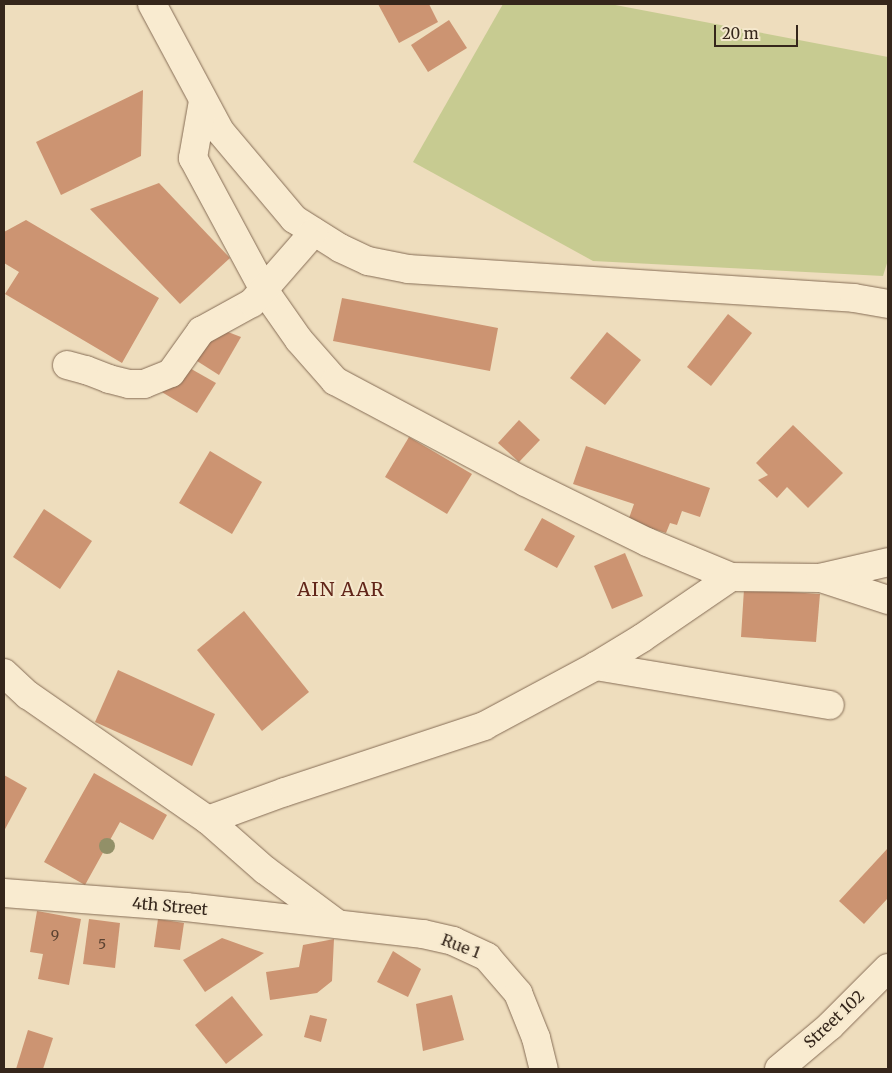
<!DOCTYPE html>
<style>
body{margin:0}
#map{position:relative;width:892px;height:1073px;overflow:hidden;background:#eeddbd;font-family:Merriweather,serif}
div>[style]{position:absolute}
.green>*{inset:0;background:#c7cb91}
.building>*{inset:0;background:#cc9472}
.roads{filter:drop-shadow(0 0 1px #866d56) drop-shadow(0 0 1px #866d56)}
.minor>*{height:28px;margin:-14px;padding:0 14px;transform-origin:14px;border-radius:14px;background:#f9ebd0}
.trees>*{width:16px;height:16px;margin:-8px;border-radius:50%;background:#929068}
span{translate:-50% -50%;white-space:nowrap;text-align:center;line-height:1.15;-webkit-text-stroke:4px #f5e8cd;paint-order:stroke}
.number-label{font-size:14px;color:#5b4231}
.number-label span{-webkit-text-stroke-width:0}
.street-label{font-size:16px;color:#35261b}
.quarter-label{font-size:19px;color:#62261a;letter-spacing:1px}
.frame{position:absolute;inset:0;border:5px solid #35261b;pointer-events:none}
.scale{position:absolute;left:714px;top:25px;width:84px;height:22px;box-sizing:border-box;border:2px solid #35261b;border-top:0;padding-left:6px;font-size:15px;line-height:18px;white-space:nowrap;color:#35261b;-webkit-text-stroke:4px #f5e8cd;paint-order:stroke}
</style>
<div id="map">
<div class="green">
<i style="clip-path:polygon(503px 4px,610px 4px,888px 57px,888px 260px,883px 276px,593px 261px,413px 162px)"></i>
</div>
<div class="building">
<i style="clip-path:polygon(378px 4px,429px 4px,438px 22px,399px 43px)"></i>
<i style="clip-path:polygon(449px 20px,467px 48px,428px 72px,411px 45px)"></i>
<i style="clip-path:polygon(143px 90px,141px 156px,61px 195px,36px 142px)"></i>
<i style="clip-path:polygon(159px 183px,230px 258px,180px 304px,90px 209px)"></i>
<i style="clip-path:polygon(26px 220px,159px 298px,122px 363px,5px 294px,19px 272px,4px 263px,4px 232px)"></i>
<i style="clip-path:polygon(342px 298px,498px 328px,490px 371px,333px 341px)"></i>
<i style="clip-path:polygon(728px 314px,752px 333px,711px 386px,687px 367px)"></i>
<i style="clip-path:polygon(215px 327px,241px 337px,219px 375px,197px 361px)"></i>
<i style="clip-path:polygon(607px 332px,641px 360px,605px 405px,570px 378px)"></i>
<i style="clip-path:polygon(186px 366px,216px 383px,197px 413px,160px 391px)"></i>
<i style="clip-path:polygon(519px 420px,540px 440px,519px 462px,498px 443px)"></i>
<i style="clip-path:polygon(793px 425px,843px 473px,808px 508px,787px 487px,777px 498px,758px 480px,768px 475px,756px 463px)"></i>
<i style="clip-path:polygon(409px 437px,472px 474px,447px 514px,385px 477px)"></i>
<i style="clip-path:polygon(586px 446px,710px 488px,700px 517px,682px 511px,677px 525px,670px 523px,666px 533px,628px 521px,634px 504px,573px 484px)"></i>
<i style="clip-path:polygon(210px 451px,262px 482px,232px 534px,179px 503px)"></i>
<i style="clip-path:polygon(44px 509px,92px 541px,60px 589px,13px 557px)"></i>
<i style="clip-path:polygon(542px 518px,575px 536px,557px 568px,524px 550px)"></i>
<i style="clip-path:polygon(625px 553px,643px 596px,612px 609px,594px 566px)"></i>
<i style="clip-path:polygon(744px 589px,820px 594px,816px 642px,741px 637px)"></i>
<i style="clip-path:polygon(244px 611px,309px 692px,262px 731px,197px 650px)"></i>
<i style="clip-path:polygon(118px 670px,215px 714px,192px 766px,95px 722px)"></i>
<i style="clip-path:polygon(94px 773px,167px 815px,153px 840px,120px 822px,85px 885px,44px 862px)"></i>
<i style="clip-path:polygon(4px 775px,27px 788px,4px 831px)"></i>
<i style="clip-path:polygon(888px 848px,888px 898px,864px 924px,839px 901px)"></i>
<i style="clip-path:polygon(37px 911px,81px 919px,69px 985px,38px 979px,43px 954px,30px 952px)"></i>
<i style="clip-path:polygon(89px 919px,120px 923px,115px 968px,83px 964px)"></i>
<i style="clip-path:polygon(158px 919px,184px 923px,180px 950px,154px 947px)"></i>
<i style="clip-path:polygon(222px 938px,264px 953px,205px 992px,183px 960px)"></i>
<i style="clip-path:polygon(334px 939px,332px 981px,317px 993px,270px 1000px,266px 972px,299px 967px,303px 945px)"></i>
<i style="clip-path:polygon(393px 951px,421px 969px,408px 997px,377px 982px)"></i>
<i style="clip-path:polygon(452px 995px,464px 1040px,423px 1051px,416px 1004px)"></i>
<i style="clip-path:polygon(232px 996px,263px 1035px,226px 1064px,195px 1025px)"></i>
<i style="clip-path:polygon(310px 1015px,327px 1019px,321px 1042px,304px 1037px)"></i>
<i style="clip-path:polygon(28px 1030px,53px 1038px,43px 1069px,16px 1069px)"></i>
</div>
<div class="roads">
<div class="minor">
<i style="left:152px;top:4px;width:144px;rotate:61.8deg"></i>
<i style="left:220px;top:131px;width:115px;rotate:49.9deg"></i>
<i style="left:294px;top:219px;width:54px;rotate:32.2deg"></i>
<i style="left:340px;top:248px;width:31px;rotate:25deg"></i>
<i style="left:368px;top:261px;width:41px;rotate:11.3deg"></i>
<i style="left:408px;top:269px;width:447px;rotate:3.7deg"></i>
<i style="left:854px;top:298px;width:35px;rotate:10deg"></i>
<i style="left:203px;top:101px;width:58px;rotate:100deg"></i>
<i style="left:193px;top:158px;width:150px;rotate:61.7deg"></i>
<i style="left:264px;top:290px;width:61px;rotate:55deg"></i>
<i style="left:299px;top:340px;width:55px;rotate:48.7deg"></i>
<i style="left:335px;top:381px;width:215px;rotate:28deg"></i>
<i style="left:525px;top:482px;width:136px;rotate:26.2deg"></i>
<i style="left:647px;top:542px;width:91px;rotate:22.6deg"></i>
<i style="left:67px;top:365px;width:20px;rotate:15deg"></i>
<i style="left:86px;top:370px;width:25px;rotate:21deg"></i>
<i style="left:109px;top:379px;width:21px;rotate:14deg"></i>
<i style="left:129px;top:384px;width:15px"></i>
<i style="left:144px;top:384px;width:29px;rotate:-22deg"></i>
<i style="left:171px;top:373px;width:52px;rotate:-54.5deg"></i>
<i style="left:201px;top:331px;width:58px;rotate:-28.8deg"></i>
<i style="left:252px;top:303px;width:94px;rotate:-48.9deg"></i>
<i style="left:821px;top:578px;width:71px;rotate:18.2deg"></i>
<i style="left:596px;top:666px;width:237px;rotate:9.5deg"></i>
<i style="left:4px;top:673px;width:33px;rotate:43deg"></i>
<i style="left:28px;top:695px;width:219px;rotate:34.8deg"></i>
<i style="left:208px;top:820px;width:76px;rotate:41.3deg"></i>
<i style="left:265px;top:870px;width:87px;rotate:36.6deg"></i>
<i style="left:208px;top:820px;width:82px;rotate:-20deg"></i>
<i style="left:285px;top:792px;width:210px;rotate:-18.3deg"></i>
<i style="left:484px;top:726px;width:127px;rotate:-28.2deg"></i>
<i style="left:596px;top:666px;width:54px;rotate:-31.3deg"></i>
<i style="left:642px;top:638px;width:108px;rotate:-34.4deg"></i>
<i style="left:731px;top:577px;width:89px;rotate:0.6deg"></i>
<i style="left:820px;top:578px;width:70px;rotate:-13.2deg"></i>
<i style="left:4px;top:893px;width:183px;rotate:4.4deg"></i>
<i style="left:186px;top:907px;width:239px;rotate:6.5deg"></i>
<i style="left:423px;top:934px;width:31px;rotate:13deg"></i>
<i style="left:453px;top:941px;width:38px;rotate:25deg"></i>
<i style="left:487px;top:957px;width:48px;rotate:49.3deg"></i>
<i style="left:518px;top:993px;width:48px;rotate:68.2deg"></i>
<i style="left:536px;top:1038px;width:32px;rotate:76deg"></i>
<i style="left:779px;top:1069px;width:67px;rotate:-40.1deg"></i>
<i style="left:830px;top:1026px;width:82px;rotate:-45deg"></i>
</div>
</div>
<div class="trees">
<i style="left:107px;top:846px"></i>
</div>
<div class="number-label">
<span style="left:55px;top:935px">9</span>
<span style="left:102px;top:944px">5</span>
</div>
<div class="street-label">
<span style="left:170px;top:906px;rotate:5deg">4th Street</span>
<span style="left:461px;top:946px;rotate:21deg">Rue 1</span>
<span style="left:834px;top:1019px;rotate:-43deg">Street 102</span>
</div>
<div class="quarter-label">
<span style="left:341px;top:590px">AIN AAR</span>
</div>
<div class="frame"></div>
<div class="scale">20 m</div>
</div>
